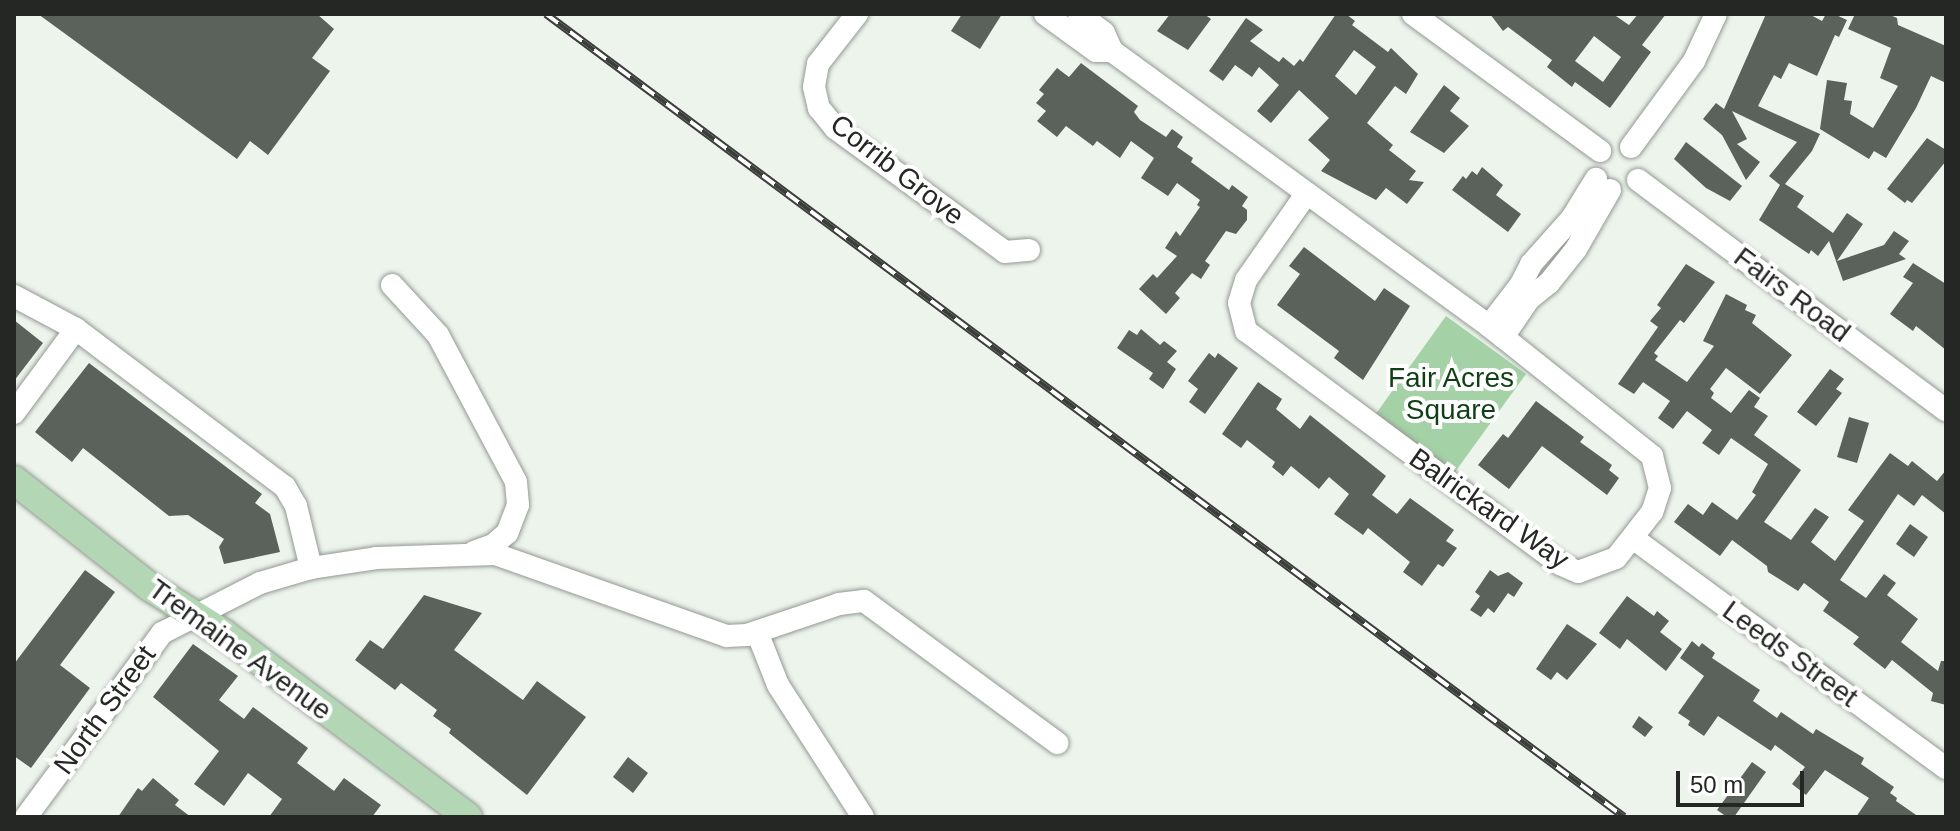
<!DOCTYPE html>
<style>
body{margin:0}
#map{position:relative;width:1960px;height:831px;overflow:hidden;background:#ecf4ec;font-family:Arial,sans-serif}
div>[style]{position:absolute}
.green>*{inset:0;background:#a5d1a6}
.building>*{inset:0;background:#5b625b}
.roads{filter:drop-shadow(0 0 2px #929992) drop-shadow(0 0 2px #929992)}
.minor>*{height:22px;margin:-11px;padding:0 11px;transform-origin:11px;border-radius:11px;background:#fff}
.major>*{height:28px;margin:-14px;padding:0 14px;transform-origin:14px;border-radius:14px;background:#b3d7b4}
.rail>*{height:8px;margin-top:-4px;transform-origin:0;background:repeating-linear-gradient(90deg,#fff 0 15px,#3b3e3b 0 30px);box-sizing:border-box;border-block:2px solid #3b3e3b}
span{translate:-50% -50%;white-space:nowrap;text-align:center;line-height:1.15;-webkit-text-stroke:8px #fff;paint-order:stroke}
.street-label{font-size:28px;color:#242724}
.park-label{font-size:28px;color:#103f15}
.frame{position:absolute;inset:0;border:16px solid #242724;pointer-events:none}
.scale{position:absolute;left:1676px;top:771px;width:128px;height:36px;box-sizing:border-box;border:4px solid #242724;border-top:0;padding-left:10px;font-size:24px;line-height:28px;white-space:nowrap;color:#242724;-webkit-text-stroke:6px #fff;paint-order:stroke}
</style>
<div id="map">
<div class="green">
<i style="clip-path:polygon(1446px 316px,1526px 374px,1455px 472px,1375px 415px)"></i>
</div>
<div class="building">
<i style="clip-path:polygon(38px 14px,317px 14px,334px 29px,312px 58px,330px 71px,268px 155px,250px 141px,237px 159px)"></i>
<i style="clip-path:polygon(962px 14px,1002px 14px,980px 49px,951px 31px)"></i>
<i style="clip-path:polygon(1170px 14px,1204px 14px,1211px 19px,1188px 50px,1157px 31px)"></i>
<i style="clip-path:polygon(evenodd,1336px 14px,1346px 14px,1355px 21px,1352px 25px,1388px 52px,1391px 48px,1418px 74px,1406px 94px,1395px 86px,1367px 123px,1393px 145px,1389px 150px,1416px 171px,1409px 180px,1424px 182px,1407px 204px,1386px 188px,1376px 200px,1321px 171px,1330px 160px,1308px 140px,1329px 118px,1299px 90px,1271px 123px,1257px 111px,1279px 85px,1259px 67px,1252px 77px,1235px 65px,1223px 81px,1209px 71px,1246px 18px,1263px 30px,1250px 41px,1279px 62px,1283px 57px,1294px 66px,1300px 59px,1303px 62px,1336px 14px,1354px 50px,1376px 67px,1356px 95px,1335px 76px,1354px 50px)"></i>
<i style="clip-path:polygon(evenodd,1490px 14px,1613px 14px,1629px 25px,1638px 14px,1666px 14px,1642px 45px,1651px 52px,1610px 108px,1575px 82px,1572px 87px,1547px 67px,1552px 60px,1508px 27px,1503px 31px,1490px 14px,1594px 36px,1621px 57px,1603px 82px,1575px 61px,1594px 36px)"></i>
<i style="clip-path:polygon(1766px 14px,1809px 14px,1822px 21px,1826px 14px,1834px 14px,1847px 20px,1839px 37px,1835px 35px,1817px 76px,1789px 63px,1781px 79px,1774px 75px,1758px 106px,1820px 134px,1812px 151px,1785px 184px,1804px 196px,1797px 207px,1833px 233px,1847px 213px,1863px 224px,1837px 261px,1884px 245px,1894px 231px,1909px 241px,1899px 254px,1906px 259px,1843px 281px,1829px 241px,1818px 256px,1811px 250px,1809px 254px,1759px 220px,1780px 185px,1769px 176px,1797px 142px,1732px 111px,1747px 139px,1737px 144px,1760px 162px,1746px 180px,1722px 135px,1703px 119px,1716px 103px,1724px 109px)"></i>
<i style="clip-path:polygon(1855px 14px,1888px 14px,1897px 18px,1898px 25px,1946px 46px,1946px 83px,1931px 76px,1916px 108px,1886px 158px,1874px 151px,1869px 159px,1820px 129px,1827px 80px,1847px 83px,1844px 100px,1852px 101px,1850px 114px,1873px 128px,1898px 86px,1880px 78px,1891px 48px,1848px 29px)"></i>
<i style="clip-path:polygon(1081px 63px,1138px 106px,1134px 112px,1140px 120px,1166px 137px,1172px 129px,1183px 137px,1177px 147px,1193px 158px,1191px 162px,1229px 190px,1232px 185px,1248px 197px,1242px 206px,1247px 210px,1247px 220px,1236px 234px,1226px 231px,1205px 261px,1210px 265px,1201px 279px,1192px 273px,1175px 293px,1180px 298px,1166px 314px,1139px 289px,1153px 274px,1157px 278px,1177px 256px,1165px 248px,1176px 231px,1180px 236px,1200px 207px,1197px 205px,1200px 200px,1177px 183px,1168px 196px,1141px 178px,1154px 158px,1131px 141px,1120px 158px,1097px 141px,1093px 146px,1066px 126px,1057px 137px,1037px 121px,1046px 111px,1036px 103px,1044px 94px,1039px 90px,1057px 68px,1069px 77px)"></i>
<i style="clip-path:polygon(1444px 85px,1460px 98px,1450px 111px,1469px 126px,1444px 153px,1410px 132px)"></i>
<i style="clip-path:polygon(1927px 138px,1946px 150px,1946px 161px,1912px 203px,1907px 200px,1905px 203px,1887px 189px)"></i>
<i style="clip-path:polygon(1686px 142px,1742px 186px,1730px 201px,1706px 188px,1674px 159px)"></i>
<i style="clip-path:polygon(1482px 167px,1503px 185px,1496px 195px,1521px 214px,1508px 232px,1452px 190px,1463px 176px,1466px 179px,1472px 171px,1477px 175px)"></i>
<i style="clip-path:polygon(1304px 247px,1375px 301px,1384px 288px,1410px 306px,1363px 380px,1334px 358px,1339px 351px,1277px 305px,1300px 274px,1289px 266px)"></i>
<i style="clip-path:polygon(1913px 263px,1946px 284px,1946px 350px,1916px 326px,1913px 331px,1890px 314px,1913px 283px,1903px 277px)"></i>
<i style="clip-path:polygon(1686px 264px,1715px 282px,1684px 323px,1680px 320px,1654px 353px,1658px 356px,1655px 360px,1687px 382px,1714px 346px,1703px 341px,1726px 294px,1747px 305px,1745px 310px,1756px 315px,1752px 323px,1792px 355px,1760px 394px,1726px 368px,1710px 389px,1714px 393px,1711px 398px,1731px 413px,1749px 390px,1760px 398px,1754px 407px,1768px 416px,1754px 435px,1801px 470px,1764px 522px,1791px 540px,1815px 508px,1829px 517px,1811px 542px,1835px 561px,1864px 521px,1848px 510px,1890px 453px,1908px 466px,1912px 461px,1937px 481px,1946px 470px,1946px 514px,1922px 495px,1914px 506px,1898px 494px,1840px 580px,1866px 598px,1884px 574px,1896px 583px,1887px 595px,1918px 619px,1901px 642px,1938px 671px,1941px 661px,1946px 661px,1946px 705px,1931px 701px,1933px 693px,1892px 660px,1885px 669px,1853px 644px,1859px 637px,1823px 611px,1829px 602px,1804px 583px,1798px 591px,1768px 572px,1767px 566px,1732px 540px,1720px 556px,1674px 522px,1688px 504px,1703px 515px,1712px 502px,1737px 520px,1756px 495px,1752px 492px,1768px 464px,1731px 438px,1719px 455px,1702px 443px,1712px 430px,1687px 411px,1673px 429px,1658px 418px,1670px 401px,1643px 382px,1634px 394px,1618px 384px,1658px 327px,1650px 321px,1661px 308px,1657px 305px)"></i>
<i style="clip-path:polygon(14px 320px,43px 343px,14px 381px)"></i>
<i style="clip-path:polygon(1141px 329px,1160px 345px,1164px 341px,1177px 351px,1167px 362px,1176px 369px,1163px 389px,1149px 379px,1153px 373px,1117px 348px,1129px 330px,1137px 335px)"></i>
<i style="clip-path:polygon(1209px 353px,1215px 358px,1218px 353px,1238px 368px,1205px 414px,1189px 402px,1198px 389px,1188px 381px)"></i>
<i style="clip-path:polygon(89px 363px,262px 494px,255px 503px,270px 514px,280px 552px,224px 564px,219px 547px,224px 539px,188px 515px,169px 516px,83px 448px,72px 462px,35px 432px)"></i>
<i style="clip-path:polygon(1830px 369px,1844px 379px,1836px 389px,1842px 393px,1816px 426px,1797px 412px)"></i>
<i style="clip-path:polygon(1258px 382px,1282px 399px,1276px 409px,1300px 429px,1310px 415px,1386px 476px,1372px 495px,1397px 514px,1410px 498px,1454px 530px,1446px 541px,1457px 548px,1443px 567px,1438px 564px,1422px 586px,1403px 572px,1410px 562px,1368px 528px,1363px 535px,1334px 514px,1349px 494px,1329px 477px,1319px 489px,1291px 466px,1283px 476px,1272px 467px,1275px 462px,1247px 440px,1241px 448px,1222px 434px)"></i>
<i style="clip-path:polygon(1536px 401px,1584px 437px,1580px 442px,1612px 465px,1609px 470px,1619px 478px,1607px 495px,1542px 446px,1509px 489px,1478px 465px,1503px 434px,1508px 438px)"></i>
<i style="clip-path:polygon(1849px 417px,1869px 423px,1857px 463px,1837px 457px)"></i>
<i style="clip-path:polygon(1910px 524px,1928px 537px,1914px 557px,1896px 544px)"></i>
<i style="clip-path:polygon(85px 570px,115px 592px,60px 665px,90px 688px,31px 768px,14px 756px,14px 664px)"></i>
<i style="clip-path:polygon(1490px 570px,1498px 576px,1508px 572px,1523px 583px,1514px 597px,1508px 593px,1494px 613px,1488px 608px,1481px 617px,1470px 610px,1480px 596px,1475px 592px)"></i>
<i style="clip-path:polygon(424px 595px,482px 613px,454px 650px,523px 700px,537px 681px,586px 717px,527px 795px,449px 733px,451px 729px,433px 716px,437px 710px,401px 683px,395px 690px,355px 660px,370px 640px,383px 649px)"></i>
<i style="clip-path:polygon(1627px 596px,1654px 616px,1657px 611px,1669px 621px,1660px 632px,1682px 649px,1666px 671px,1627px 639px,1620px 649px,1599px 633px)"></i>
<i style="clip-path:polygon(1567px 624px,1597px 644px,1567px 680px,1557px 672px,1551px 680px,1536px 669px)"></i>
<i style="clip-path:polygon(1692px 641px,1699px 647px,1702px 643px,1715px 653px,1712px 658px,1760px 690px,1753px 701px,1777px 718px,1781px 712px,1813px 734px,1816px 729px,1864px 758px,1861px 764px,1894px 787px,1890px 793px,1897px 798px,1896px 801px,1919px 817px,1856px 817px,1869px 798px,1825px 770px,1806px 795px,1792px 784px,1805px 767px,1775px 745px,1771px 751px,1718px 716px,1704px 736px,1688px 725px,1690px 721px,1678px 713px,1704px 676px,1680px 658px)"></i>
<i style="clip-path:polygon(193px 644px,238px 676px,219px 700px,244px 719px,253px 707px,308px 748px,297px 763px,334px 791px,344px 778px,381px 805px,372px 817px,269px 817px,282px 799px,248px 773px,224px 806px,194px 784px,219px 751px,153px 697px)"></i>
<i style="clip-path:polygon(1639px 716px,1653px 727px,1645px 737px,1632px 727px)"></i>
<i style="clip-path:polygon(628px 757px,648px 773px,633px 793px,613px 777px)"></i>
<i style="clip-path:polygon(1752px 762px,1766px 772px,1734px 817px,1727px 817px,1717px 810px)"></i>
<i style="clip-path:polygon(153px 778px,179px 800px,175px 805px,191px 817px,118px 817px,138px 788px,142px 791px)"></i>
</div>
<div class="roads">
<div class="minor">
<i style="left:857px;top:14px;width:63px;rotate:128deg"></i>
<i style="left:818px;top:64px;width:23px;rotate:100deg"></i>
<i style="left:814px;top:87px;width:22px;rotate:77deg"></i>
<i style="left:819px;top:108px;width:26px;rotate:51deg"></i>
<i style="left:835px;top:128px;width:210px;rotate:36.1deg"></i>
<i style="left:1005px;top:252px;width:24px;rotate:-5deg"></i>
<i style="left:1045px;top:14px;width:63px;rotate:36deg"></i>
<i style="left:1096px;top:51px;width:16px"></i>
<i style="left:1079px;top:14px;width:31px;rotate:37deg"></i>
<i style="left:1104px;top:33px;width:20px;rotate:66deg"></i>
<i style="left:1112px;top:51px;width:467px;rotate:36.1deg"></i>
<i style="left:1489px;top:326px;width:18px;rotate:38deg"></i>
<i style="left:1503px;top:337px;width:191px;rotate:38.6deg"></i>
<i style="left:1652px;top:456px;width:33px;rotate:76deg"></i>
<i style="left:1660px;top:488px;width:25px;rotate:108deg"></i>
<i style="left:1652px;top:512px;width:58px;rotate:128deg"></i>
<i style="left:1616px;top:558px;width:40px;rotate:159.8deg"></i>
<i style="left:1578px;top:572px;width:20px;rotate:-156deg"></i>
<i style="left:1560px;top:564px;width:391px;rotate:-143.4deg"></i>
<i style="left:1246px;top:331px;width:29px;rotate:-104deg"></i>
<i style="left:1239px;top:303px;width:24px;rotate:-73deg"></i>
<i style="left:1246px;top:280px;width:106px;rotate:-55deg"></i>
<i style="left:1413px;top:14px;width:232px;rotate:36.2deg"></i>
<i style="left:1631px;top:147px;width:107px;rotate:-53.8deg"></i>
<i style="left:1694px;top:61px;width:52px;rotate:-64.9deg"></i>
<i style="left:1638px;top:180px;width:384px;rotate:36.8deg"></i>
<i style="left:392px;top:285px;width:68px;rotate:47.4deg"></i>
<i style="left:438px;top:335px;width:166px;rotate:62deg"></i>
<i style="left:516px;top:482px;width:23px;rotate:85deg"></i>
<i style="left:518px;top:505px;width:30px;rotate:111deg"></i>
<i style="left:507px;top:533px;width:18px;rotate:139deg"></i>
<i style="left:493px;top:545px;width:20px;rotate:160deg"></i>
<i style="left:14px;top:296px;width:70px;rotate:28deg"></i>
<i style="left:76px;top:329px;width:262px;rotate:37.1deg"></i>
<i style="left:285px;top:487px;width:22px;rotate:60deg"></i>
<i style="left:296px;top:506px;width:64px;rotate:76.4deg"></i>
<i style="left:1489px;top:326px;width:53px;rotate:-52.7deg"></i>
<i style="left:1521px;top:284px;width:22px;rotate:-63deg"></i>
<i style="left:1531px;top:264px;width:62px;rotate:-48.3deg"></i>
<i style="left:1572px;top:218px;width:46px;rotate:-58.4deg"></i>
<i style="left:1503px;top:337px;width:46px;rotate:-55.6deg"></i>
<i style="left:1529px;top:299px;width:26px;rotate:-39deg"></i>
<i style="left:1549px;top:283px;width:43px;rotate:-51.5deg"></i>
<i style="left:1576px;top:249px;width:68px;rotate:-60deg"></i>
<i style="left:14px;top:413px;width:104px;rotate:-53.6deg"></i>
<i style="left:1634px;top:539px;width:387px;rotate:36.3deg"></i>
<i style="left:757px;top:632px;width:57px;rotate:68.4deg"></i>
<i style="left:778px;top:685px;width:157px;rotate:57.2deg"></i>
<i style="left:26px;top:817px;width:229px;rotate:-53.5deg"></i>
<i style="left:162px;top:633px;width:110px;rotate:-27deg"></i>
<i style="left:260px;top:583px;width:53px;rotate:-16.4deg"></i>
<i style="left:311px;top:568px;width:66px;rotate:-8.7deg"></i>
<i style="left:376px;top:558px;width:119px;rotate:-1.9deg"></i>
<i style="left:495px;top:554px;width:246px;rotate:19.5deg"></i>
<i style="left:727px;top:636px;width:20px;rotate:-3deg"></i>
<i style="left:747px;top:635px;width:97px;rotate:-18.6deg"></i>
<i style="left:839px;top:604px;width:25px;rotate:-7deg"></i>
<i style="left:864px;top:601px;width:240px;rotate:36.3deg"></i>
</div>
<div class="major">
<i style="left:14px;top:480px;width:173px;rotate:38.2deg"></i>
<i style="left:150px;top:587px;width:86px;rotate:32.2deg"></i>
<i style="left:223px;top:633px;width:306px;rotate:36.9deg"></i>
</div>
</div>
<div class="rail">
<i style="left:546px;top:14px;width:1344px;rotate:36.68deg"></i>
</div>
<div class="street-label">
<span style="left:897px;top:170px;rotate:38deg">Corrib Grove</span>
<span style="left:1792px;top:295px;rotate:37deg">Fairs Road</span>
<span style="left:1489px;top:509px;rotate:35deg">Balrickard Way</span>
<span style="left:240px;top:650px;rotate:36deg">Tremaine Avenue</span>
<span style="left:1790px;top:654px;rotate:36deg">Leeds Street</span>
<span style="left:105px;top:710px;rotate:-54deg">North Street</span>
</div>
<div class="park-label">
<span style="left:1451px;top:394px">Fair Acres<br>Square</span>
</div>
<div class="frame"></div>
<div class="scale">50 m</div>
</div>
